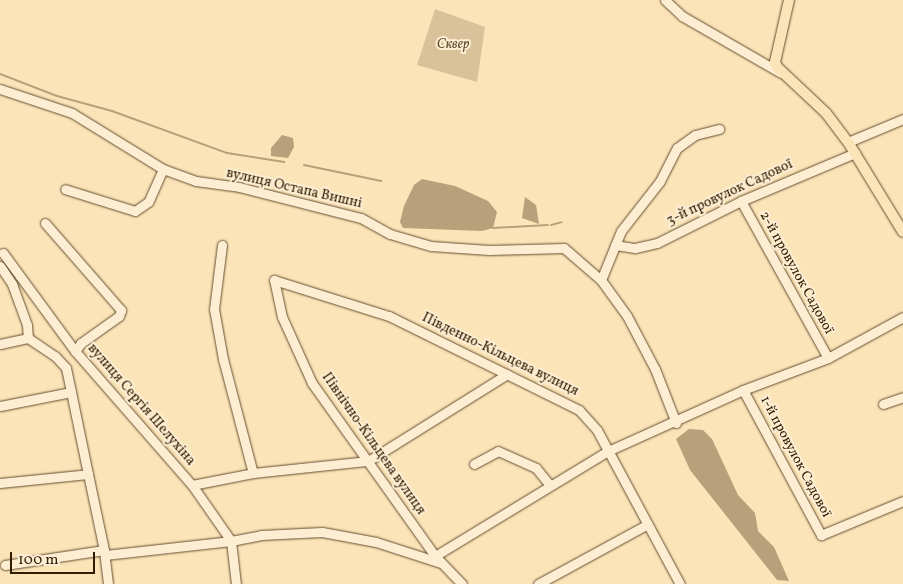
<!DOCTYPE html>
<meta charset="utf-8">
<style>
body{margin:0}
#map{position:relative;width:903px;height:584px;overflow:hidden;background:#fce4b9;font-family:Vollkorn,serif}
div>[style]{position:absolute}
.green>*{inset:0;background:#d9c29a}
.water>*{inset:0;background:#b7a07a}
.stream>*{height:2px;margin:-1px;padding:0 1px;transform-origin:1px;border-radius:1px;background:#b7a07a}
.roads{filter:drop-shadow(0 0 1px #644e2e) drop-shadow(0 0 1px #644e2e)}
.minor>*{height:9px;margin:-4.5px;padding:0 4.5px;transform-origin:4.5px;border-radius:4.5px;background:#fdedd2}
.major>*{height:10px;margin:-5px;padding:0 5px;transform-origin:5px;border-radius:5px;background:#fce4b9}
span{translate:-50% -50%;white-space:nowrap;text-align:center;line-height:1.15;-webkit-text-stroke:4px #fdedd2;paint-order:stroke}
.park-label{font-size:14px;color:#634e2e;font-style:italic}
.street-label{font-size:14px;color:#311c00}
.scale{position:absolute;left:10px;top:552px;width:85px;height:22px;box-sizing:border-box;border:2px solid #311c00;border-top:0;padding-left:6px;font-size:15px;line-height:18px;white-space:nowrap;color:#311c00;-webkit-text-stroke:4px #fdedd2;paint-order:stroke}
</style>
<div id="map">
<div class="green">
<i style="clip-path:polygon(435px 9px,485px 27px,477px 82px,417px 65px)"></i>
</div>
<div class="water">
<i style="clip-path:polygon(282px 135px,293px 138px,294px 147px,288px 158px,271px 156px,271px 148px)"></i>
<i style="clip-path:polygon(422px 179px,455px 186px,488px 201px,497px 212px,493px 228px,482px 231px,403px 228px,400px 222px,404px 206px,414px 185px)"></i>
<i style="clip-path:polygon(525px 197px,536px 205px,539px 224px,522px 218px)"></i>
<i style="clip-path:polygon(689px 429px,703px 430px,712px 439px,738px 495px,755px 513px,758px 531px,774px 547px,789px 581px,777px 580px,690px 470px,676px 439px)"></i>
</div>
<div class="stream">
<i style="left:0;top:74px;width:61px;rotate:21.1deg"></i>
<i style="left:57px;top:96px;width:57px;rotate:15.3deg"></i>
<i style="left:112px;top:111px;width:122px;rotate:20.1deg"></i>
<i style="left:227px;top:153px;width:58px;rotate:9deg"></i>
<i style="left:304px;top:165px;width:79px;rotate:11.7deg"></i>
<i style="left:551px;top:225px;width:11px;rotate:-15deg"></i>
<i style="left:493px;top:228px;width:55px;rotate:-3.1deg"></i>
</div>
<div class="roads">
<div class="minor">
<i style="left:665px;top:0;width:23px;rotate:43deg"></i>
<i style="left:682px;top:16px;width:114px;rotate:29.9deg"></i>
<i style="left:0;top:89px;width:76px;rotate:18.4deg"></i>
<i style="left:72px;top:113px;width:107px;rotate:31.6deg"></i>
<i style="left:163px;top:169px;width:36px;rotate:114deg"></i>
<i style="left:148px;top:202px;width:16px;rotate:145deg"></i>
<i style="left:135px;top:211px;width:73px;rotate:-162.6deg"></i>
<i style="left:848px;top:142px;width:60px;rotate:-22.7deg"></i>
<i style="left:163px;top:169px;width:35px;rotate:20deg"></i>
<i style="left:196px;top:181px;width:43px;rotate:7.9deg"></i>
<i style="left:239px;top:187px;width:126px;rotate:14.3deg"></i>
<i style="left:361px;top:218px;width:33px;rotate:29deg"></i>
<i style="left:390px;top:234px;width:43px;rotate:16.3deg"></i>
<i style="left:431px;top:246px;width:58px;rotate:3.9deg"></i>
<i style="left:489px;top:250px;width:75px;rotate:-1.5deg"></i>
<i style="left:564px;top:248px;width:49px;rotate:40.9deg"></i>
<i style="left:601px;top:280px;width:44px;rotate:54.2deg"></i>
<i style="left:627px;top:316px;width:60px;rotate:62.2deg"></i>
<i style="left:655px;top:369px;width:58px;rotate:68.7deg"></i>
<i style="left:741px;top:201px;width:179px;rotate:61deg"></i>
<i style="left:45px;top:223px;width:116px;rotate:48.9deg"></i>
<i style="left:121px;top:310px;width:6px;rotate:108deg"></i>
<i style="left:119px;top:316px;width:47px;rotate:144.6deg"></i>
<i style="left:81px;top:343px;width:10px;rotate:127deg"></i>
<i style="left:222px;top:245px;width:64px;rotate:97.1deg"></i>
<i style="left:214px;top:309px;width:51px;rotate:79.8deg"></i>
<i style="left:223px;top:359px;width:118px;rotate:75.3deg"></i>
<i style="left:615px;top:245px;width:20px;rotate:9deg"></i>
<i style="left:635px;top:248px;width:23px;rotate:-13deg"></i>
<i style="left:657px;top:243px;width:94px;rotate:-26.6deg"></i>
<i style="left:741px;top:201px;width:124px;rotate:-22.8deg"></i>
<i style="left:3px;top:253px;width:122px;rotate:53.7deg"></i>
<i style="left:75px;top:351px;width:178px;rotate:48.9deg"></i>
<i style="left:192px;top:485px;width:68px;rotate:55.1deg"></i>
<i style="left:231px;top:541px;width:43px;rotate:83.4deg"></i>
<i style="left:0;top:266px;width:22px;rotate:56deg"></i>
<i style="left:12px;top:284px;width:44px;rotate:69.9deg"></i>
<i style="left:27px;top:325px;width:13px;rotate:86deg"></i>
<i style="left:601px;top:280px;width:53px;rotate:-67.8deg"></i>
<i style="left:621px;top:231px;width:63px;rotate:-52deg"></i>
<i style="left:660px;top:181px;width:37px;rotate:-63deg"></i>
<i style="left:677px;top:148px;width:22px;rotate:-36deg"></i>
<i style="left:695px;top:135px;width:25px;rotate:-14deg"></i>
<i style="left:0;top:344px;width:29px;rotate:-12deg"></i>
<i style="left:28px;top:338px;width:32px;rotate:34deg"></i>
<i style="left:55px;top:356px;width:16px;rotate:47deg"></i>
<i style="left:66px;top:368px;width:25px;rotate:78deg"></i>
<i style="left:71px;top:392px;width:72px;rotate:168.8deg"></i>
<i style="left:743px;top:390px;width:165px;rotate:61.7deg"></i>
<i style="left:821px;top:535px;width:89px;rotate:-22.5deg"></i>
<i style="left:883px;top:404px;width:21px;rotate:-19deg"></i>
<i style="left:474px;top:464px;width:27px;rotate:-28deg"></i>
<i style="left:498px;top:451px;width:42px;rotate:24.1deg"></i>
<i style="left:536px;top:468px;width:22px;rotate:51deg"></i>
<i style="left:0;top:483px;width:88px;rotate:-5.8deg"></i>
<i style="left:88px;top:474px;width:84px;rotate:-101.7deg"></i>
<i style="left:192px;top:485px;width:62px;rotate:-11.1deg"></i>
<i style="left:253px;top:473px;width:116px;rotate:-6deg"></i>
<i style="left:368px;top:461px;width:164px;rotate:-32deg"></i>
<i style="left:104px;top:551px;width:33px;rotate:83deg"></i>
<i style="left:105px;top:555px;width:127px;rotate:-6.3deg"></i>
<i style="left:231px;top:541px;width:31px;rotate:-11deg"></i>
<i style="left:261px;top:535px;width:61px;rotate:-2.8deg"></i>
<i style="left:322px;top:532px;width:55px;rotate:10.5deg"></i>
<i style="left:376px;top:542px;width:68px;rotate:17.9deg"></i>
<i style="left:435px;top:556px;width:202px;rotate:-31.3deg"></i>
<i style="left:608px;top:451px;width:148px;rotate:-24.3deg"></i>
<i style="left:743px;top:390px;width:91px;rotate:-20.6deg"></i>
<i style="left:828px;top:358px;width:85px;rotate:-28.7deg"></i>
<i style="left:5px;top:565px;width:100px;rotate:-8.6deg"></i>
<i style="left:104px;top:550px;width:78px;rotate:-101.9deg"></i>
<i style="left:462px;top:584px;width:39px;rotate:-134deg"></i>
<i style="left:435px;top:556px;width:212px;rotate:-125.4deg"></i>
<i style="left:312px;top:383px;width:72px;rotate:-114.4deg"></i>
<i style="left:282px;top:317px;width:38px;rotate:-102deg"></i>
<i style="left:274px;top:280px;width:121px;rotate:17.4deg"></i>
<i style="left:389px;top:316px;width:212px;rotate:26.3deg"></i>
<i style="left:579px;top:410px;width:27px;rotate:48deg"></i>
<i style="left:597px;top:430px;width:175px;rotate:61.7deg"></i>
<i style="left:538px;top:584px;width:125px;rotate:-28.6deg"></i>
</div>
<div class="major">
<i style="left:789px;top:0;width:64px;rotate:102.7deg"></i>
<i style="left:775px;top:62px;width:5px;rotate:68deg"></i>
<i style="left:777px;top:67px;width:67px;rotate:43.2deg"></i>
<i style="left:826px;top:113px;width:36px;rotate:53deg"></i>
<i style="left:848px;top:142px;width:105px;rotate:58.6deg"></i>
</div>
</div>
<div class="park-label">
<span style="left:453px;top:45px">Сквер</span>
</div>
<div class="street-label">
<span style="left:294px;top:189px;rotate:13deg">вулиця Остапа Вишні</span>
<span style="left:730px;top:193px;rotate:-25deg">3-й провулок Садової</span>
<span style="left:796px;top:273px;rotate:61deg">2-й провулок Садової</span>
<span style="left:500px;top:355px;rotate:26deg">Південно-Кільцева вулиця</span>
<span style="left:141px;top:405px;rotate:49deg">вулиця Сергія Шелухіна</span>
<span style="left:373px;top:444px;rotate:55deg">Північно-Кільцева вулиця</span>
<span style="left:795px;top:457px;rotate:62deg">1-й провулок Садової</span>
</div>
<div class="scale">100 m</div>
</div>
